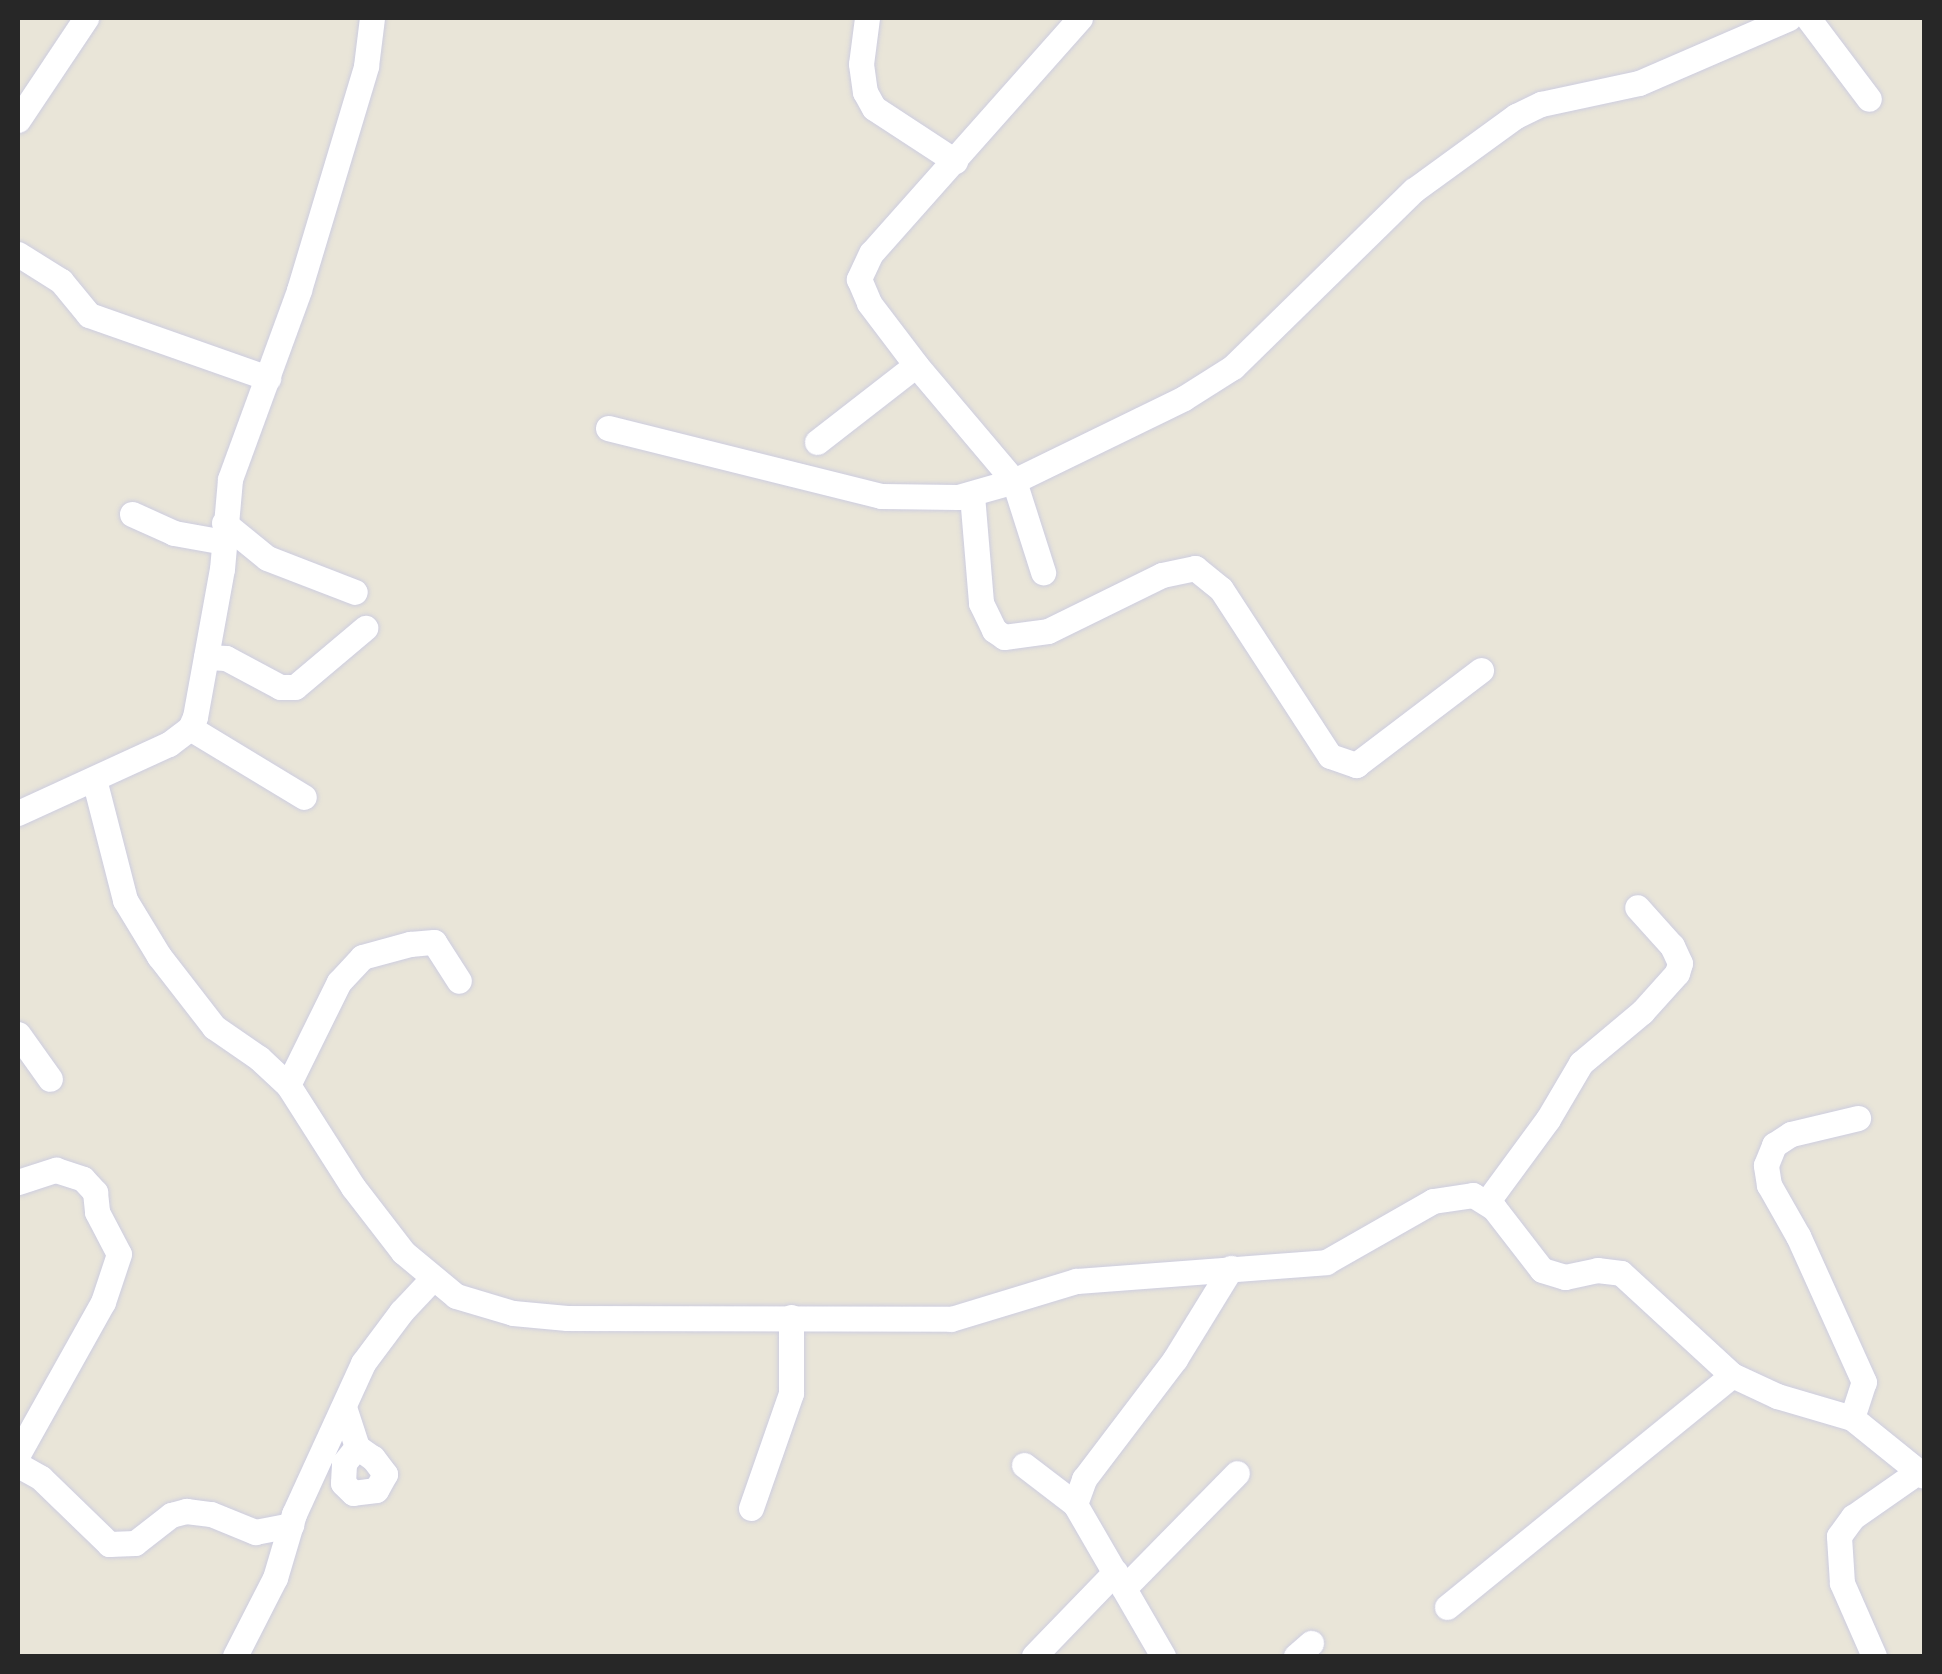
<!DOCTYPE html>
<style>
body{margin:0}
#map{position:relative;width:1942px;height:1674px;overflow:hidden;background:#e9e5d8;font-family:"Public Sans",sans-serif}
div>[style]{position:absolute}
.roads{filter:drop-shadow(0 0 2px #cdcde0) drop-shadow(0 0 2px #cdcde0)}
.minor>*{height:25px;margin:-12.5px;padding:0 12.5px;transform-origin:12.5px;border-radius:12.5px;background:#fff}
span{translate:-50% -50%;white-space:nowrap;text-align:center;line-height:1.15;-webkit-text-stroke:8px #fff;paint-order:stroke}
.frame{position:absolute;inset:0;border:20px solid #272727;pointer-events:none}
</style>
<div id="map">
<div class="roads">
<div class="minor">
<i style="left:867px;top:18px;width:46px;rotate:97.4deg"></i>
<i style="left:861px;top:64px;width:28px;rotate:82deg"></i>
<i style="left:865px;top:92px;width:18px;rotate:61deg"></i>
<i style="left:874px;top:108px;width:97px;rotate:33.2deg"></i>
<i style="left:1080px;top:18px;width:314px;rotate:131.6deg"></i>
<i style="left:871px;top:253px;width:29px;rotate:115deg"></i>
<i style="left:859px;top:279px;width:26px;rotate:67deg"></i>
<i style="left:869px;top:303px;width:78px;rotate:52.8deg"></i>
<i style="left:916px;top:365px;width:152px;rotate:49.8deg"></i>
<i style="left:1014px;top:481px;width:189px;rotate:-26deg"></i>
<i style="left:1184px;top:398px;width:58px;rotate:-32.3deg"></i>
<i style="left:1233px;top:367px;width:253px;rotate:-44.4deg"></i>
<i style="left:1414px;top:190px;width:126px;rotate:-36deg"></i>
<i style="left:1516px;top:116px;width:28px;rotate:-26deg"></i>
<i style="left:1541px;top:104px;width:100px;rotate:-12.1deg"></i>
<i style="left:1639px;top:83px;width:163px;rotate:-23.4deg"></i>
<i style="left:1808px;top:18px;width:101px;rotate:53deg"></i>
<i style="left:18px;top:120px;width:123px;rotate:-56.3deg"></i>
<i style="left:18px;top:254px;width:51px;rotate:32.1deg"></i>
<i style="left:61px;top:281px;width:44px;rotate:50.5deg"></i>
<i style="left:89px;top:315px;width:190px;rotate:19.4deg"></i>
<i style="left:608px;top:428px;width:281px;rotate:14deg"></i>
<i style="left:881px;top:496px;width:77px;rotate:0.7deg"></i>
<i style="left:958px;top:497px;width:58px;rotate:-15.9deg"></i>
<i style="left:1014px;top:481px;width:96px;rotate:72.3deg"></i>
<i style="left:817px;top:442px;width:125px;rotate:-37.9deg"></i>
<i style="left:972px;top:495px;width:108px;rotate:85.2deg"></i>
<i style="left:981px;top:603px;width:30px;rotate:64deg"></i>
<i style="left:994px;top:630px;width:12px;rotate:35deg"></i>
<i style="left:1004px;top:637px;width:44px;rotate:-7.8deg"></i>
<i style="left:1048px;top:631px;width:127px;rotate:-26.2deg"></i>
<i style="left:1162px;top:575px;width:34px;rotate:-12deg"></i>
<i style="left:1195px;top:568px;width:33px;rotate:39deg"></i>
<i style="left:1221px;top:589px;width:199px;rotate:56.9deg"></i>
<i style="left:1330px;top:756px;width:28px;rotate:19deg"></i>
<i style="left:1356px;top:765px;width:157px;rotate:-37.2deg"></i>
<i style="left:132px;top:514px;width:46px;rotate:24.3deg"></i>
<i style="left:174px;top:533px;width:51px;rotate:10.2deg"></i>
<i style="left:224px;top:523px;width:55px;rotate:39.1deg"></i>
<i style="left:267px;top:558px;width:94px;rotate:21.1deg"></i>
<i style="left:206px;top:657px;width:20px;rotate:3deg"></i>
<i style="left:226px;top:658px;width:61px;rotate:28.2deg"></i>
<i style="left:280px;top:687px;width:15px"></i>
<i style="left:295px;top:687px;width:92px;rotate:-40.1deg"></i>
<i style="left:190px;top:728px;width:133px;rotate:31.2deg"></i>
<i style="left:94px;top:779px;width:125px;rotate:75.6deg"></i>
<i style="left:125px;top:900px;width:66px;rotate:58.7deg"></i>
<i style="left:159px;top:956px;width:90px;rotate:52.2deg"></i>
<i style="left:214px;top:1027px;width:55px;rotate:34.6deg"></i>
<i style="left:259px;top:1058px;width:40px;rotate:43deg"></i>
<i style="left:288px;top:1085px;width:121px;rotate:57.5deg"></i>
<i style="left:353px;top:1187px;width:82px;rotate:52.4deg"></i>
<i style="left:403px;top:1252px;width:69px;rotate:39.7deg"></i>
<i style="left:456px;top:1296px;width:59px;rotate:16.6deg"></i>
<i style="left:513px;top:1313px;width:54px;rotate:5.3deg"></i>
<i style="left:567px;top:1318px;width:384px;rotate:0.1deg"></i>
<i style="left:951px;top:1319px;width:131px;rotate:-16.9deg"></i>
<i style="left:1076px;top:1281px;width:251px;rotate:-4.3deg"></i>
<i style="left:1326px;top:1262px;width:123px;rotate:-29.7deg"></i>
<i style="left:1433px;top:1201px;width:40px;rotate:-8.5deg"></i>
<i style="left:1473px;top:1195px;width:25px;rotate:32deg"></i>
<i style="left:1494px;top:1208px;width:78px;rotate:52.3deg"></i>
<i style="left:1542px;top:1270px;width:24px;rotate:17deg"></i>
<i style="left:1565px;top:1277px;width:33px;rotate:-12deg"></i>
<i style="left:1597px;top:1270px;width:24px;rotate:7deg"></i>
<i style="left:1621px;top:1273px;width:151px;rotate:42.6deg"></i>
<i style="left:1732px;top:1375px;width:50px;rotate:25deg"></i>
<i style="left:1777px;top:1396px;width:78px;rotate:16.3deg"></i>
<i style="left:1852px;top:1418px;width:92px;rotate:38.9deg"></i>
<i style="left:18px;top:813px;width:166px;rotate:-24.6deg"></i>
<i style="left:169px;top:744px;width:26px;rotate:-37deg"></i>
<i style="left:190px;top:728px;width:12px;rotate:-66deg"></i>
<i style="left:195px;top:717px;width:150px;rotate:-79.7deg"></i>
<i style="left:222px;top:569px;width:90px;rotate:-84.9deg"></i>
<i style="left:230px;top:479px;width:201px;rotate:-69.9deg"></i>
<i style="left:299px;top:290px;width:234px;rotate:-73.3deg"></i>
<i style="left:366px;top:66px;width:48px;rotate:-82.9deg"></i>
<i style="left:18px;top:1034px;width:55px;rotate:54.6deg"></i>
<i style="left:288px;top:1085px;width:115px;rotate:-63.7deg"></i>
<i style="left:339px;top:982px;width:34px;rotate:-47deg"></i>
<i style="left:362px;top:957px;width:50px;rotate:-15.2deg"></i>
<i style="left:410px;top:944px;width:24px;rotate:-5deg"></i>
<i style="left:434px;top:942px;width:46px;rotate:57.3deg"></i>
<i style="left:18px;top:1182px;width:40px;rotate:-18deg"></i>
<i style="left:56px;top:1170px;width:28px;rotate:18deg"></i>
<i style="left:83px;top:1179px;width:18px;rotate:47deg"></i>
<i style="left:95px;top:1192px;width:20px;rotate:84deg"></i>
<i style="left:97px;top:1212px;width:47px;rotate:62.4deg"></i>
<i style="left:119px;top:1254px;width:51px;rotate:108.4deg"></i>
<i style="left:103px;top:1302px;width:174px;rotate:119.2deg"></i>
<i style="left:1487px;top:1202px;width:103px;rotate:-53.7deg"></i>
<i style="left:1548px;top:1119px;width:65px;rotate:-59.5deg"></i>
<i style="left:1581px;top:1063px;width:80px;rotate:-39.9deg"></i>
<i style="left:1642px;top:1012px;width:52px;rotate:-48.1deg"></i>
<i style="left:1677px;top:973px;width:10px;rotate:-73deg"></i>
<i style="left:1680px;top:963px;width:19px;rotate:-115deg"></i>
<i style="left:1672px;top:946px;width:52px;rotate:-131.9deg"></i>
<i style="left:344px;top:1407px;width:42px;rotate:72deg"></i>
<i style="left:357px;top:1447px;width:19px;rotate:35deg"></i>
<i style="left:373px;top:1458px;width:20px;rotate:53deg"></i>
<i style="left:385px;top:1474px;width:18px;rotate:119deg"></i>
<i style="left:376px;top:1490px;width:23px;rotate:173deg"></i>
<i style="left:353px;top:1493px;width:14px;rotate:-135deg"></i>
<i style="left:343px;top:1483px;width:20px;rotate:-87deg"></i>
<i style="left:344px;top:1463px;width:21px;rotate:-51deg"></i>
<i style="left:1852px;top:1418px;width:38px;rotate:-72deg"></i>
<i style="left:1864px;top:1382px;width:160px;rotate:-114.3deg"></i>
<i style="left:1798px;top:1236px;width:59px;rotate:-119.6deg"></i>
<i style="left:1769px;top:1185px;width:20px;rotate:-99deg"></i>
<i style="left:1766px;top:1165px;width:22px;rotate:-68deg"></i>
<i style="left:1774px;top:1145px;width:20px;rotate:-33deg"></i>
<i style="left:1791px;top:1134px;width:69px;rotate:-13.4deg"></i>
<i style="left:18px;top:1465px;width:26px;rotate:29deg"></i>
<i style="left:41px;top:1478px;width:95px;rotate:44.1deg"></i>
<i style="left:109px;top:1544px;width:26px;rotate:-2deg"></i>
<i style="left:135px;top:1543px;width:46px;rotate:-37.9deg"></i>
<i style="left:171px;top:1515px;width:16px;rotate:-15deg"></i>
<i style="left:186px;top:1511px;width:25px;rotate:7deg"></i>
<i style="left:211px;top:1514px;width:48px;rotate:22.2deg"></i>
<i style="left:255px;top:1532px;width:37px;rotate:-11deg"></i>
<i style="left:1024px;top:1465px;width:64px;rotate:37.4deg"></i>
<i style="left:751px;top:1508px;width:122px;rotate:-70.8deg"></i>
<i style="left:791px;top:1393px;width:76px;rotate:-90deg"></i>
<i style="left:1124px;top:1588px;width:161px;rotate:-45.5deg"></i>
<i style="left:1447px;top:1607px;width:367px;rotate:-39.1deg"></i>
<i style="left:235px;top:1656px;width:88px;rotate:-62.9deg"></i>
<i style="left:275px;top:1578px;width:67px;rotate:-73.5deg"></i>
<i style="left:294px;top:1514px;width:166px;rotate:-65.4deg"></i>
<i style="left:363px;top:1363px;width:64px;rotate:-53.3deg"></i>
<i style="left:401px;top:1312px;width:45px;rotate:-46.8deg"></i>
<i style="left:1034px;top:1656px;width:117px;rotate:-46deg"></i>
<i style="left:1163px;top:1656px;width:176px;rotate:-120.1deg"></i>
<i style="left:1075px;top:1504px;width:27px;rotate:-70deg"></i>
<i style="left:1084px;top:1479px;width:151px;rotate:-52.8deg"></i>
<i style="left:1175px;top:1359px;width:107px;rotate:-58.4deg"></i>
<i style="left:1296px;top:1656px;width:20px;rotate:-41deg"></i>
<i style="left:1874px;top:1656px;width:80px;rotate:-113.7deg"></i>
<i style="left:1842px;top:1583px;width:47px;rotate:-93.7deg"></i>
<i style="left:1839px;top:1536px;width:24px;rotate:-54deg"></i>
<i style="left:1853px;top:1517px;width:80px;rotate:-34.9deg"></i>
</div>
</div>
<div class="frame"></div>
</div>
